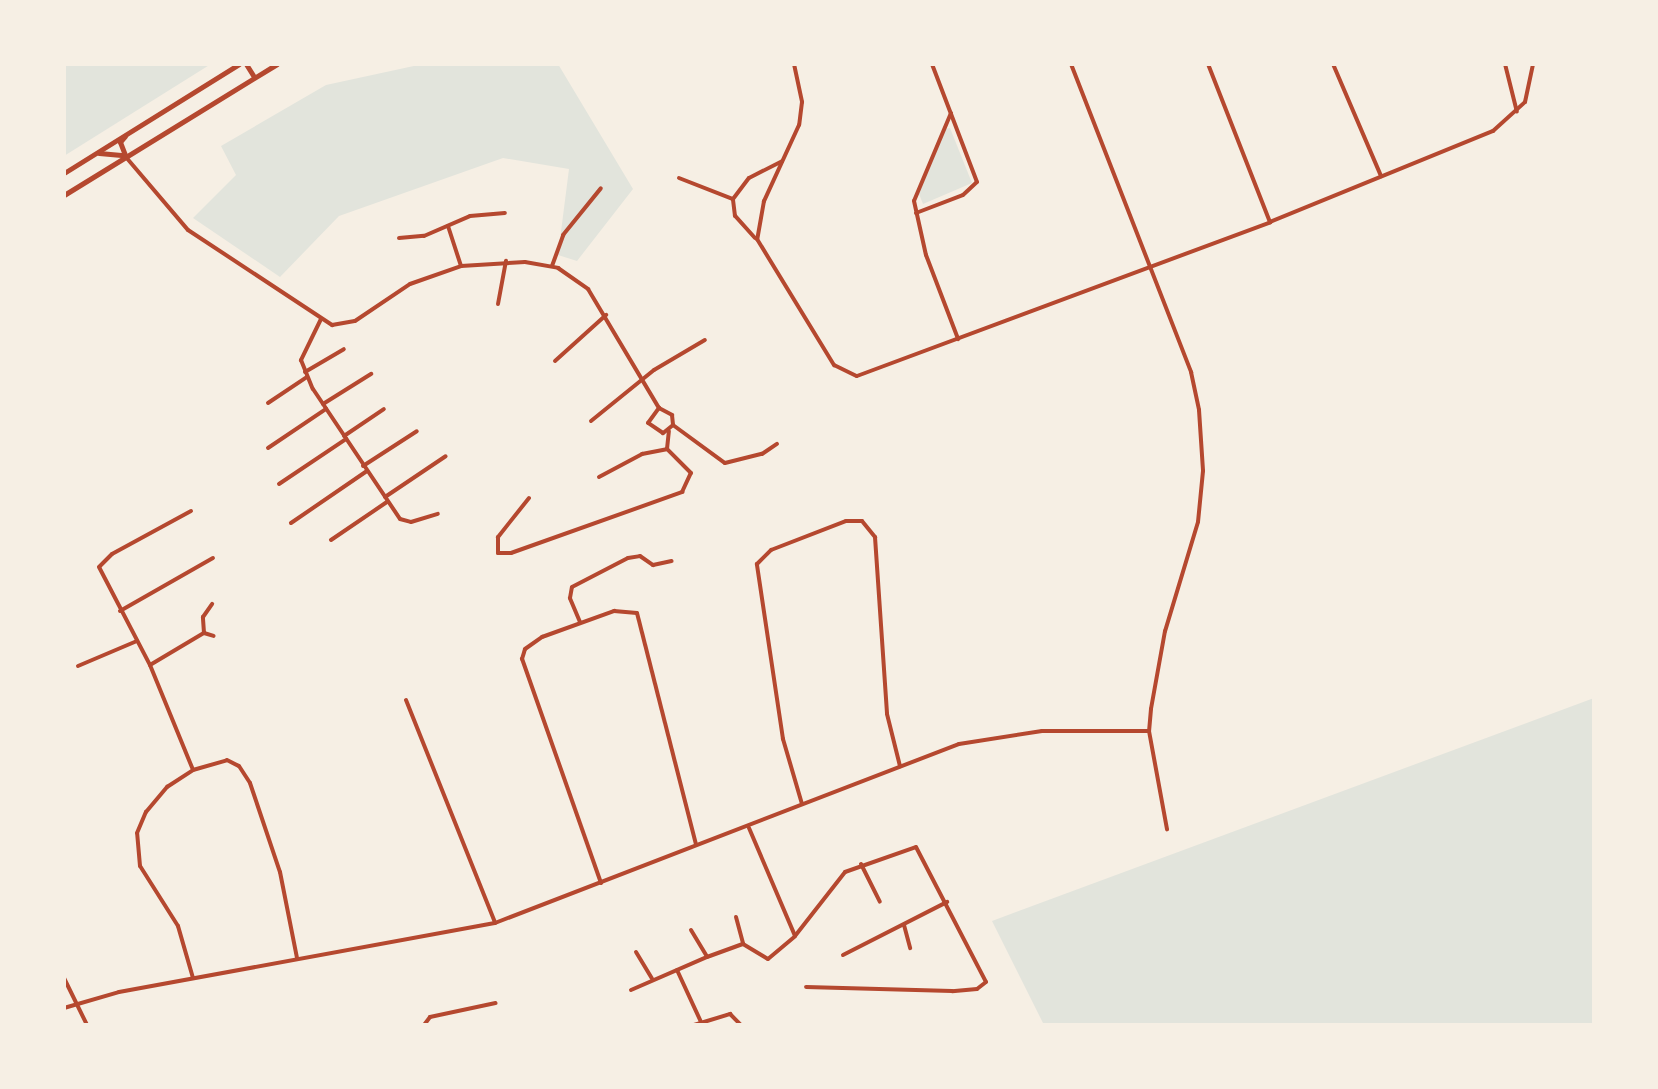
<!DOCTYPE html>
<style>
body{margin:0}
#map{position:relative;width:1658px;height:1089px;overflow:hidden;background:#f6efe4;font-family:Helvetica,sans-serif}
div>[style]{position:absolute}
.green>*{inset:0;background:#e2e4dc}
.minor>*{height:4px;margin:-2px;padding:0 2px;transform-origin:2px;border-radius:2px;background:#b5482f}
.tertiary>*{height:5px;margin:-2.5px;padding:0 2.5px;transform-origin:2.5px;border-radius:2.5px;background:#b5482f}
span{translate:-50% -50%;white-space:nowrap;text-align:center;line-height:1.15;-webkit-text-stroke:8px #f6efe4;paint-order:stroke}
.frame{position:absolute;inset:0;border:66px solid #f6efe4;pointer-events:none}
</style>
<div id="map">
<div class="green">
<i style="clip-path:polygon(64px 64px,211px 64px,64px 156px)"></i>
<i style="clip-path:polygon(423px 64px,558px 64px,633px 189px,577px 261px,558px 255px,569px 169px,503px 158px,339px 216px,280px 277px,193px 218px,236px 175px,221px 146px,326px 85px)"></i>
<i style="clip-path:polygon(950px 128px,972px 183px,923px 204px,919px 194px,945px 129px)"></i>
<i style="clip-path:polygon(1594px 698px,1594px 1025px,1044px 1025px,992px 921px)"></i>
</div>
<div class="minor">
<i style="left:794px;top:64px;width:39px;rotate:78deg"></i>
<i style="left:802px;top:102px;width:23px;rotate:97deg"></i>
<i style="left:799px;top:125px;width:84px;rotate:114.7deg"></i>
<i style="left:764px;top:201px;width:39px;rotate:100deg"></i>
<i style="left:757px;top:239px;width:148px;rotate:58.6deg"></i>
<i style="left:834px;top:365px;width:25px;rotate:26deg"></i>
<i style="left:857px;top:376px;width:441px;rotate:-20.4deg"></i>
<i style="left:1270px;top:222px;width:241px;rotate:-22.2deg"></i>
<i style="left:1493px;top:131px;width:43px;rotate:-42.2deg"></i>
<i style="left:1525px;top:102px;width:39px;rotate:-78deg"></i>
<i style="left:1071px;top:64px;width:331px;rotate:68.7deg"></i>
<i style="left:1191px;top:372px;width:39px;rotate:78deg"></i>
<i style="left:1199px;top:410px;width:61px;rotate:86.2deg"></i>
<i style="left:1203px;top:471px;width:51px;rotate:95.6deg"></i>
<i style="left:1198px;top:522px;width:114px;rotate:106.8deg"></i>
<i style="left:1165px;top:631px;width:79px;rotate:100.2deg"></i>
<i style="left:1151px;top:709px;width:22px;rotate:95deg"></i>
<i style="left:1149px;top:731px;width:100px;rotate:79.6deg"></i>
<i style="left:1208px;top:64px;width:170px;rotate:68.6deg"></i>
<i style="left:1333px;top:64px;width:122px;rotate:66.8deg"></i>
<i style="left:1505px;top:64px;width:49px;rotate:76deg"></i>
<i style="left:951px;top:113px;width:95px;rotate:112.8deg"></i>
<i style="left:914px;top:201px;width:55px;rotate:77.5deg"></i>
<i style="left:926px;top:255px;width:90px;rotate:69.1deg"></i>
<i style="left:125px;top:156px;width:97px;rotate:49.6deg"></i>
<i style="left:188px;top:230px;width:173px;rotate:33.4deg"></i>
<i style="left:332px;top:325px;width:23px;rotate:-10deg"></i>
<i style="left:355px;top:321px;width:66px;rotate:-33.9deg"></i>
<i style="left:410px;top:284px;width:54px;rotate:-19.4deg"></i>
<i style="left:461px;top:266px;width:64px;rotate:-3.6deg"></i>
<i style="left:525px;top:262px;width:34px;rotate:10deg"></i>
<i style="left:558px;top:268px;width:37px;rotate:35deg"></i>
<i style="left:588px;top:289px;width:139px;rotate:59.2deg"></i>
<i style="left:659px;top:408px;width:15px;rotate:28deg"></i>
<i style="left:672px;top:415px;width:10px;rotate:84deg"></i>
<i style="left:673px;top:425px;width:13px;rotate:141deg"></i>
<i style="left:663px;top:433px;width:18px;rotate:-146deg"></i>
<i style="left:648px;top:423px;width:19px;rotate:-54deg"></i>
<i style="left:679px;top:178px;width:58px;rotate:21.3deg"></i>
<i style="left:916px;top:213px;width:50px;rotate:-21deg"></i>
<i style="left:963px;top:195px;width:19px;rotate:-43deg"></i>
<i style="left:977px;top:182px;width:126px;rotate:-110.9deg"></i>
<i style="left:448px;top:226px;width:42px;rotate:72deg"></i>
<i style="left:399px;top:238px;width:25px;rotate:-5deg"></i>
<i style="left:424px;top:236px;width:50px;rotate:-23.5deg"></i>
<i style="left:470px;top:216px;width:35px;rotate:-5deg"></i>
<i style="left:755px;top:238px;width:30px;rotate:-132deg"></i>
<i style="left:735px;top:216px;width:17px;rotate:-97deg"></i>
<i style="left:733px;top:199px;width:26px;rotate:-53deg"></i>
<i style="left:749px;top:178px;width:37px;rotate:-27deg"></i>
<i style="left:552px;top:266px;width:33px;rotate:-70deg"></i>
<i style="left:563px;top:235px;width:60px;rotate:-51deg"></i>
<i style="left:498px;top:304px;width:44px;rotate:-79.5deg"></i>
<i style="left:321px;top:319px;width:46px;rotate:116deg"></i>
<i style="left:301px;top:360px;width:31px;rotate:68deg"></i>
<i style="left:313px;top:389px;width:156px;rotate:56.2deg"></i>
<i style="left:400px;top:519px;width:11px;rotate:15deg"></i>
<i style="left:411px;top:522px;width:28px;rotate:-17deg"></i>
<i style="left:555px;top:361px;width:69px;rotate:-42deg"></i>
<i style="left:305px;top:372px;width:45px;rotate:-30.5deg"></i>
<i style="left:268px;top:403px;width:47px;rotate:-33.7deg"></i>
<i style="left:323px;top:404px;width:57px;rotate:-32deg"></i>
<i style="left:591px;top:421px;width:81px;rotate:-39deg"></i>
<i style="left:654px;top:370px;width:59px;rotate:-30.5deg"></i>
<i style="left:673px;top:425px;width:64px;rotate:36.2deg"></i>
<i style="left:725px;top:463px;width:38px;rotate:-14deg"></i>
<i style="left:762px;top:454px;width:18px;rotate:-34deg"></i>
<i style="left:344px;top:436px;width:48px;rotate:-34deg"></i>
<i style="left:268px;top:448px;width:70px;rotate:-33.9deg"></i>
<i style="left:363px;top:466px;width:64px;rotate:-32.9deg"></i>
<i style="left:599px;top:477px;width:49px;rotate:-28.1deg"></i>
<i style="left:642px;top:454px;width:25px;rotate:-11deg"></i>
<i style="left:667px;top:449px;width:18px;rotate:-84deg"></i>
<i style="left:279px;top:484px;width:81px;rotate:-33.9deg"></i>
<i style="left:385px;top:497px;width:73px;rotate:-33.9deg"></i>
<i style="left:529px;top:498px;width:50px;rotate:128.5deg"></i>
<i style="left:498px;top:537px;width:16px;rotate:90deg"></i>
<i style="left:498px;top:553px;width:13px"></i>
<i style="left:511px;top:553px;width:182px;rotate:-19.6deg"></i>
<i style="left:682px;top:492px;width:21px;rotate:-65deg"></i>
<i style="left:691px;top:473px;width:34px;rotate:-135deg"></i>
<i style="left:191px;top:511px;width:90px;rotate:151.4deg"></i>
<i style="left:112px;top:554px;width:18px;rotate:135deg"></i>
<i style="left:99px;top:567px;width:110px;rotate:62.5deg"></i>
<i style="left:150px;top:665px;width:113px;rotate:67.7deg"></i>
<i style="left:291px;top:523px;width:92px;rotate:-34.4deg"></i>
<i style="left:331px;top:540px;width:68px;rotate:-34.2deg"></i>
<i style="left:120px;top:611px;width:107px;rotate:-29.7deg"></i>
<i style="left:580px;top:622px;width:26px;rotate:-113deg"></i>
<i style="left:570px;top:598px;width:11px;rotate:-80deg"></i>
<i style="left:572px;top:587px;width:63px;rotate:-27.4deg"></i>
<i style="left:628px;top:558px;width:12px;rotate:-9deg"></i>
<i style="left:640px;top:556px;width:16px;rotate:35deg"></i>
<i style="left:653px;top:565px;width:19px;rotate:-12deg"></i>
<i style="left:204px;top:633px;width:16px;rotate:-94deg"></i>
<i style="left:203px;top:617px;width:16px;rotate:-55deg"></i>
<i style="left:150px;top:665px;width:63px;rotate:-30.7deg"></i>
<i style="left:204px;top:633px;width:10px;rotate:17deg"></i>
<i style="left:78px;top:666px;width:64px;rotate:-23deg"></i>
<i style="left:406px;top:700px;width:240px;rotate:68.2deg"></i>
<i style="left:802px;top:804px;width:68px;rotate:-106.3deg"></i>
<i style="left:783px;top:739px;width:177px;rotate:-98.5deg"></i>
<i style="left:757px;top:564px;width:20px;rotate:-45deg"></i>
<i style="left:771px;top:550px;width:80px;rotate:-21.1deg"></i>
<i style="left:846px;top:521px;width:16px"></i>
<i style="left:862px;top:521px;width:21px;rotate:51deg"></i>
<i style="left:875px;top:537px;width:177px;rotate:86.1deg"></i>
<i style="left:887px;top:714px;width:54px;rotate:76deg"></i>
<i style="left:749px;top:828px;width:117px;rotate:66.9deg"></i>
<i style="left:861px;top:864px;width:42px;rotate:63.4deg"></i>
<i style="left:601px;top:883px;width:238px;rotate:-109.4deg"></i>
<i style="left:522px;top:659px;width:10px;rotate:-73deg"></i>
<i style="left:525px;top:649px;width:21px;rotate:-35deg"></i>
<i style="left:542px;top:637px;width:77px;rotate:-19.9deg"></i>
<i style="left:614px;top:611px;width:23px;rotate:5deg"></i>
<i style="left:637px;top:613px;width:239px;rotate:75.7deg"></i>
<i style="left:736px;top:917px;width:28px;rotate:75deg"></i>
<i style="left:743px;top:944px;width:29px;rotate:31deg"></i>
<i style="left:768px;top:959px;width:35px;rotate:-40deg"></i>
<i style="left:795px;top:936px;width:81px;rotate:-52deg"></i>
<i style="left:845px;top:872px;width:75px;rotate:-19.4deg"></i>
<i style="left:916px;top:847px;width:152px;rotate:62.6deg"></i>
<i style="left:986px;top:982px;width:11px;rotate:142deg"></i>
<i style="left:977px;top:989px;width:25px;rotate:175deg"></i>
<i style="left:952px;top:991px;width:146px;rotate:-178.4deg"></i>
<i style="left:904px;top:925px;width:24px;rotate:75deg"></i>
<i style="left:691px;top:930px;width:31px;rotate:59deg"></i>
<i style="left:707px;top:957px;width:38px;rotate:-20deg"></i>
<i style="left:636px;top:952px;width:31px;rotate:59deg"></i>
<i style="left:843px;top:955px;width:117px;rotate:-27deg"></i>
<i style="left:677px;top:970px;width:57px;rotate:65.2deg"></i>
<i style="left:64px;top:978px;width:52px;rotate:63.9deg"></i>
<i style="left:193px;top:978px;width:54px;rotate:-106.1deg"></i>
<i style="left:178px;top:926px;width:71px;rotate:-122.3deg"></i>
<i style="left:140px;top:866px;width:33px;rotate:-95deg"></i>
<i style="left:137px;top:833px;width:23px;rotate:-67deg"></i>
<i style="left:146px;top:812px;width:33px;rotate:-50deg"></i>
<i style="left:167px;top:787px;width:31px;rotate:-33deg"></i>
<i style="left:193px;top:770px;width:35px;rotate:-16deg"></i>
<i style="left:227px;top:760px;width:13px;rotate:27deg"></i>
<i style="left:239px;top:766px;width:20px;rotate:57deg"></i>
<i style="left:250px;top:783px;width:94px;rotate:71.4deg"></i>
<i style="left:280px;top:872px;width:88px;rotate:78.8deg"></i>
<i style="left:631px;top:990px;width:83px;rotate:-23.5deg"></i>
<i style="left:64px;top:1008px;width:57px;rotate:-16.2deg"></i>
<i style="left:119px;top:992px;width:382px;rotate:-10.4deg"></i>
<i style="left:495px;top:923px;width:497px;rotate:-21.1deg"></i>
<i style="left:959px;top:744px;width:84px;rotate:-8.9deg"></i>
<i style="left:1042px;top:731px;width:107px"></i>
<i style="left:424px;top:1025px;width:10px;rotate:-53deg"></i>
<i style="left:430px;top:1017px;width:67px;rotate:-12deg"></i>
<i style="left:694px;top:1025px;width:38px;rotate:-17deg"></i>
<i style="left:730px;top:1014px;width:16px;rotate:45deg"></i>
<i style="left:768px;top:1025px;width:1px"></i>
</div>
<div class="tertiary">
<i style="left:246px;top:64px;width:15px;rotate:58deg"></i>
<i style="left:99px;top:153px;width:25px;rotate:5deg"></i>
<i style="left:125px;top:155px;width:14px;rotate:-111deg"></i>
<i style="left:120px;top:142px;width:8px;rotate:-50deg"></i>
<i style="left:64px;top:173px;width:206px;rotate:-31.9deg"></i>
<i style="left:64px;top:195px;width:250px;rotate:-31.6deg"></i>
</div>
<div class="frame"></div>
</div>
